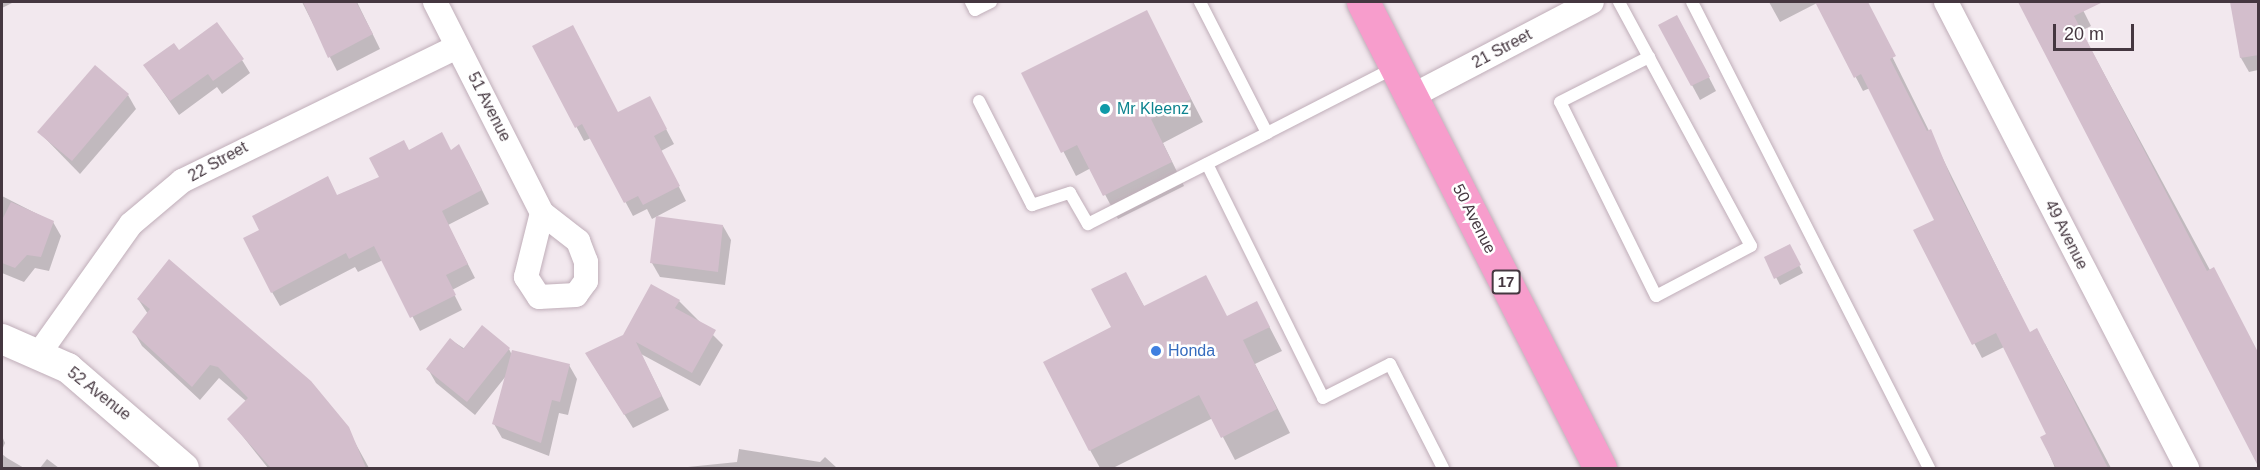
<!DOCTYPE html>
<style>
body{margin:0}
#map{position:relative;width:2260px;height:470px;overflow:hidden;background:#f2e8ee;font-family:Arial,sans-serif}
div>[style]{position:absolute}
.shadow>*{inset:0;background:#0003}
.building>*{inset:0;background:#d3becc}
.roads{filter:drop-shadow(0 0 2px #c0aeb9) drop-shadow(0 0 2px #c0aeb9)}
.service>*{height:12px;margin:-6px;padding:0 6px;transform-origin:6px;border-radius:6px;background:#fff}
.minor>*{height:24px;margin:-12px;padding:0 12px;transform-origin:12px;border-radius:12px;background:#fff}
.tertiary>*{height:30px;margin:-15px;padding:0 15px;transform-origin:15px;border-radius:15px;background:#fff}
.primary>*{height:33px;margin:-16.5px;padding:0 16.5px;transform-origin:16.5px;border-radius:16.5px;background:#f79dcc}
.dots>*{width:16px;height:16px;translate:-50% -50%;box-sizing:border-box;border:3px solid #fff;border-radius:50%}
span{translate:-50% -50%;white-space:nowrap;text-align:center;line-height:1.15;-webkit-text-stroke:5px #fff;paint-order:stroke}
.shield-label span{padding:2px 4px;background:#fff;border:2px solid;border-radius:4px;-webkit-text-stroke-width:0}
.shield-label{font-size:15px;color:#453740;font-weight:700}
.street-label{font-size:16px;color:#453740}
.culture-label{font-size:16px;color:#0d838f}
.left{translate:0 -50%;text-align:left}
.shop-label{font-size:16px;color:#366cbe}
.frame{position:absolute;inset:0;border:3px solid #453740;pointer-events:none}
.scale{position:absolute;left:2053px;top:24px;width:81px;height:27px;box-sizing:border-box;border:3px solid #453740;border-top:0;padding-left:8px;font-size:18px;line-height:21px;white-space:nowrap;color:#453740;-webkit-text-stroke:4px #fff;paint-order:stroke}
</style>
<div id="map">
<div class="shadow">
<i style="clip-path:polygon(2px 2px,14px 2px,2px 8px)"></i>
<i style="clip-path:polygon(302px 2px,357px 2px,380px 49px,337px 71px)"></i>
<i style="clip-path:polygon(1769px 2px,1865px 2px,2030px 334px,2045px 344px,2111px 468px,2055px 468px,2042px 437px,2048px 434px,2004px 347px,1982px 358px,1915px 231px,1936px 220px,1870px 88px,1863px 91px,1817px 3px,1780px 22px)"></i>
<i style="clip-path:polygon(2022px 2px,2079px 2px,2091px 26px,2081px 31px,2258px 359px,2255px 459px)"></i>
<i style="clip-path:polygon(2258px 2px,2258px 70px,2249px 72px,2241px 58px,2232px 4px)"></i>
<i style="clip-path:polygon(1146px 12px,1203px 122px,1163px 143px,1184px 186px,1118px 219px,1091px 168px,1076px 176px,1023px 73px)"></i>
<i style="clip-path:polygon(1660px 26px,1685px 31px,1716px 91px,1700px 100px)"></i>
<i style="clip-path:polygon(534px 47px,618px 114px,657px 112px,674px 144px,661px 151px,686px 201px,652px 219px,647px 209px,633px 216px,591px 138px,584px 141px)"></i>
<i style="clip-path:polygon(179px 52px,242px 60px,250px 73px,222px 94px,217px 87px,179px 115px,145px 66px)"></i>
<i style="clip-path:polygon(128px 95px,136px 109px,80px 174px,39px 132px)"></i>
<i style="clip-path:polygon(409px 151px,451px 151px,467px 160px,489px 204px,448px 225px,475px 278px,452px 290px,462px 310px,420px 331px,383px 260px,358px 272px,355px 267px,280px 306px,272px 292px,261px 231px,381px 178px)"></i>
<i style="clip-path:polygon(2px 196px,53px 222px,61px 236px,49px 271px,35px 268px,24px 282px,2px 273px)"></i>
<i style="clip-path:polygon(723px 226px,731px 240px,725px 285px,660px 277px,652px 263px)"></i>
<i style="clip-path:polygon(1793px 253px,1803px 273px,1780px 285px,1766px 258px)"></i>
<i style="clip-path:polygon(1126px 274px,1145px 308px,1269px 326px,1282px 351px,1255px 364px,1290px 433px,1235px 460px,1213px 418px,1113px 468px,1100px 468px,1090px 450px)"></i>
<i style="clip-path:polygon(138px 299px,347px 428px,369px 468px,268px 468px,229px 419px,247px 402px,219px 378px,200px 400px,142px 346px,134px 332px,148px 314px)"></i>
<i style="clip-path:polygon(679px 301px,723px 345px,700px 386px,641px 354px,669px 410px,633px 428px,595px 368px,624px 336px)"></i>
<i style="clip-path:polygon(451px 340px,465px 349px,509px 349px,512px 355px,569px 365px,577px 379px,568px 415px,559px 413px,549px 456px,502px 438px,494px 424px,506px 376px,475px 415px,436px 383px,428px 369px)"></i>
<i style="clip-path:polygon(2px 436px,5px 443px,2px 450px)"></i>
<i style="clip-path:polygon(739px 449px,820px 462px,825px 457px,837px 468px,678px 468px,737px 462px)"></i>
<i style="clip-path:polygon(2px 454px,7px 458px,24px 468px,2px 468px)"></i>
<i style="clip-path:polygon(47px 459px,59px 468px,40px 468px)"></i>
</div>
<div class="building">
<i style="clip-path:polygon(303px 2px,356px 2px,373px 34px,328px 58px)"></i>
<i style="clip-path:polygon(1815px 2px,1868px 2px,1896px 56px,1890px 59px,1927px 131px,1931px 129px,1952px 180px,2030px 332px,2037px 328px,2108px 468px,2056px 468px,2040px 437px,2046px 434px,1996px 333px,1972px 345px,1913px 230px,1934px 220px,1861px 74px,1854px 78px)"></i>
<i style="clip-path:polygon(2018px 2px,2103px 2px,2074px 16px,2207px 271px,2214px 267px,2259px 354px,2259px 468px)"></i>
<i style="clip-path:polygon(2230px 2px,2259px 2px,2259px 55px,2240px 58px)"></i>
<i style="clip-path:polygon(1147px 10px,1191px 99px,1151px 119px,1172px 162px,1103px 196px,1077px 145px,1061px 153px,1021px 73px)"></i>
<i style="clip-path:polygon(1677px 15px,1710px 77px,1691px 86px,1658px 25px)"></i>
<i style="clip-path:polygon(217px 22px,244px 59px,213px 81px,208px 74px,170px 101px,143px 65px,174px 43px,179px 50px)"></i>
<i style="clip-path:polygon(573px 25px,618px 112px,650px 96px,667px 129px,654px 136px,680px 186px,643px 205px,638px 196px,624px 203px,582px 124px,575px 128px,532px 46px)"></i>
<i style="clip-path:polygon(95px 65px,129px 94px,72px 161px,37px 132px)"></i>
<i style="clip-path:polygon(442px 132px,451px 150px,459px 144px,482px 190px,442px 211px,468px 264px,446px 275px,456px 295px,410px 318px,374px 246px,349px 259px,346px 253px,271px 293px,243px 238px,259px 230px,252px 216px,328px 176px,337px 195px,379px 177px,369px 158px,404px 140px,409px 150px)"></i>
<i style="clip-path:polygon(11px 202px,54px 221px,41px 257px,27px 255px,15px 268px,2px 263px,2px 220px)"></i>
<i style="clip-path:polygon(656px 216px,723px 225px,718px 272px,650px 263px)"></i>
<i style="clip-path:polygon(1790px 244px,1801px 265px,1774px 279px,1764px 257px)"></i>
<i style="clip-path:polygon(169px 259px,311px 381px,349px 427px,366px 468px,271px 468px,227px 419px,248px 398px,218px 367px,210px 365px,192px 387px,132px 332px,150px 309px,137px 299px)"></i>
<i style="clip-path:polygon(1126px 272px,1144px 306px,1206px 275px,1227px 316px,1257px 301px,1270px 327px,1243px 340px,1277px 409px,1221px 438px,1199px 395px,1089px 451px,1043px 362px,1111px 327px,1091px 289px)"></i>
<i style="clip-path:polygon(651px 284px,680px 300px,675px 308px,716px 330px,692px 373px,636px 342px,662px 396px,624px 415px,585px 353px,623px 335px)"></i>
<i style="clip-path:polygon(482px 325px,510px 348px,467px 402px,426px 369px,450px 338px,463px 349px)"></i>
<i style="clip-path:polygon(512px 350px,570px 364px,560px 402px,552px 400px,541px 443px,492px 424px)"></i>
</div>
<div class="roads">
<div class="service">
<i style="left:971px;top:2px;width:9px;rotate:63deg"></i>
<i style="left:975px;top:10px;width:18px;rotate:-27deg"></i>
<i style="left:1200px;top:2px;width:147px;rotate:62.9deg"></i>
<i style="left:1267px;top:133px;width:145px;rotate:-27.1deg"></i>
<i style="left:1619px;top:2px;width:277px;rotate:61.6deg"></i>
<i style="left:1751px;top:246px;width:107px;rotate:152.2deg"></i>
<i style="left:1656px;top:296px;width:216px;rotate:-116.3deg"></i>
<i style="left:1560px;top:102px;width:100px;rotate:-26.8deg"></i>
<i style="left:1692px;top:2px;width:523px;rotate:63.04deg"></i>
<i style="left:979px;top:101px;width:117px;rotate:63deg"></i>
<i style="left:1032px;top:205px;width:40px;rotate:-18deg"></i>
<i style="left:1070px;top:193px;width:36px;rotate:60deg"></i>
<i style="left:1088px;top:224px;width:201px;rotate:-26.9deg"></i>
<i style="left:1207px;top:164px;width:261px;rotate:63.6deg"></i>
<i style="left:1323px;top:398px;width:75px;rotate:-26.9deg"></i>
<i style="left:1390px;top:364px;width:117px;rotate:63deg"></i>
</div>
<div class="minor">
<i style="left:435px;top:2px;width:237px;rotate:63.1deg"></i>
<i style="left:542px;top:213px;width:46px;rotate:37.9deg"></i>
<i style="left:578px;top:241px;width:22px;rotate:69deg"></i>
<i style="left:586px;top:262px;width:19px;rotate:90deg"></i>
<i style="left:586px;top:281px;width:17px;rotate:126deg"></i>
<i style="left:576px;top:295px;width:37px;rotate:177deg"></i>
<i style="left:539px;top:297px;width:24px;rotate:-123deg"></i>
<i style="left:526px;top:277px;width:66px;rotate:-76deg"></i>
<i style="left:1946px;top:2px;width:525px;rotate:62.65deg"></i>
<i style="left:1412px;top:96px;width:203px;rotate:-27.6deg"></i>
<i style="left:40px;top:352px;width:157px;rotate:-54.6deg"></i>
<i style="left:131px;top:224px;width:67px;rotate:-40.1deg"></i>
<i style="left:182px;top:181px;width:306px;rotate:-26deg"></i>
</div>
<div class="tertiary">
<i style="left:2px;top:339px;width:72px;rotate:23.7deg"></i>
<i style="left:68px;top:368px;width:153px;rotate:40.8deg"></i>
</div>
<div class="primary">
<i style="left:1363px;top:2px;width:523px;rotate:63.04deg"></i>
</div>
</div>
<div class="dots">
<i style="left:1105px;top:109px;background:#0f9aa8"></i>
<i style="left:1156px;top:351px;background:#3f7fe0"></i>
</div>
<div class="shield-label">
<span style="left:1506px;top:282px">17</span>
</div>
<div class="street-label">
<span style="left:1502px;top:49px;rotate:-28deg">21 Street</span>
<span style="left:489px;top:107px;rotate:63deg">51 Avenue</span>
<span style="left:218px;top:162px;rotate:-29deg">22 Street</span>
<span style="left:1474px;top:219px;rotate:63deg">50 Avenue</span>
<span style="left:2066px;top:235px;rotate:63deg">49 Avenue</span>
<span style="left:99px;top:394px;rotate:38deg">52 Avenue</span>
</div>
<div class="culture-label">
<span class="left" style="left:1117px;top:109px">Mr Kleenz</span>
</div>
<div class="shop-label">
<span class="left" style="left:1168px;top:351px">Honda</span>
</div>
<div class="frame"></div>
<div class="scale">20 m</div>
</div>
